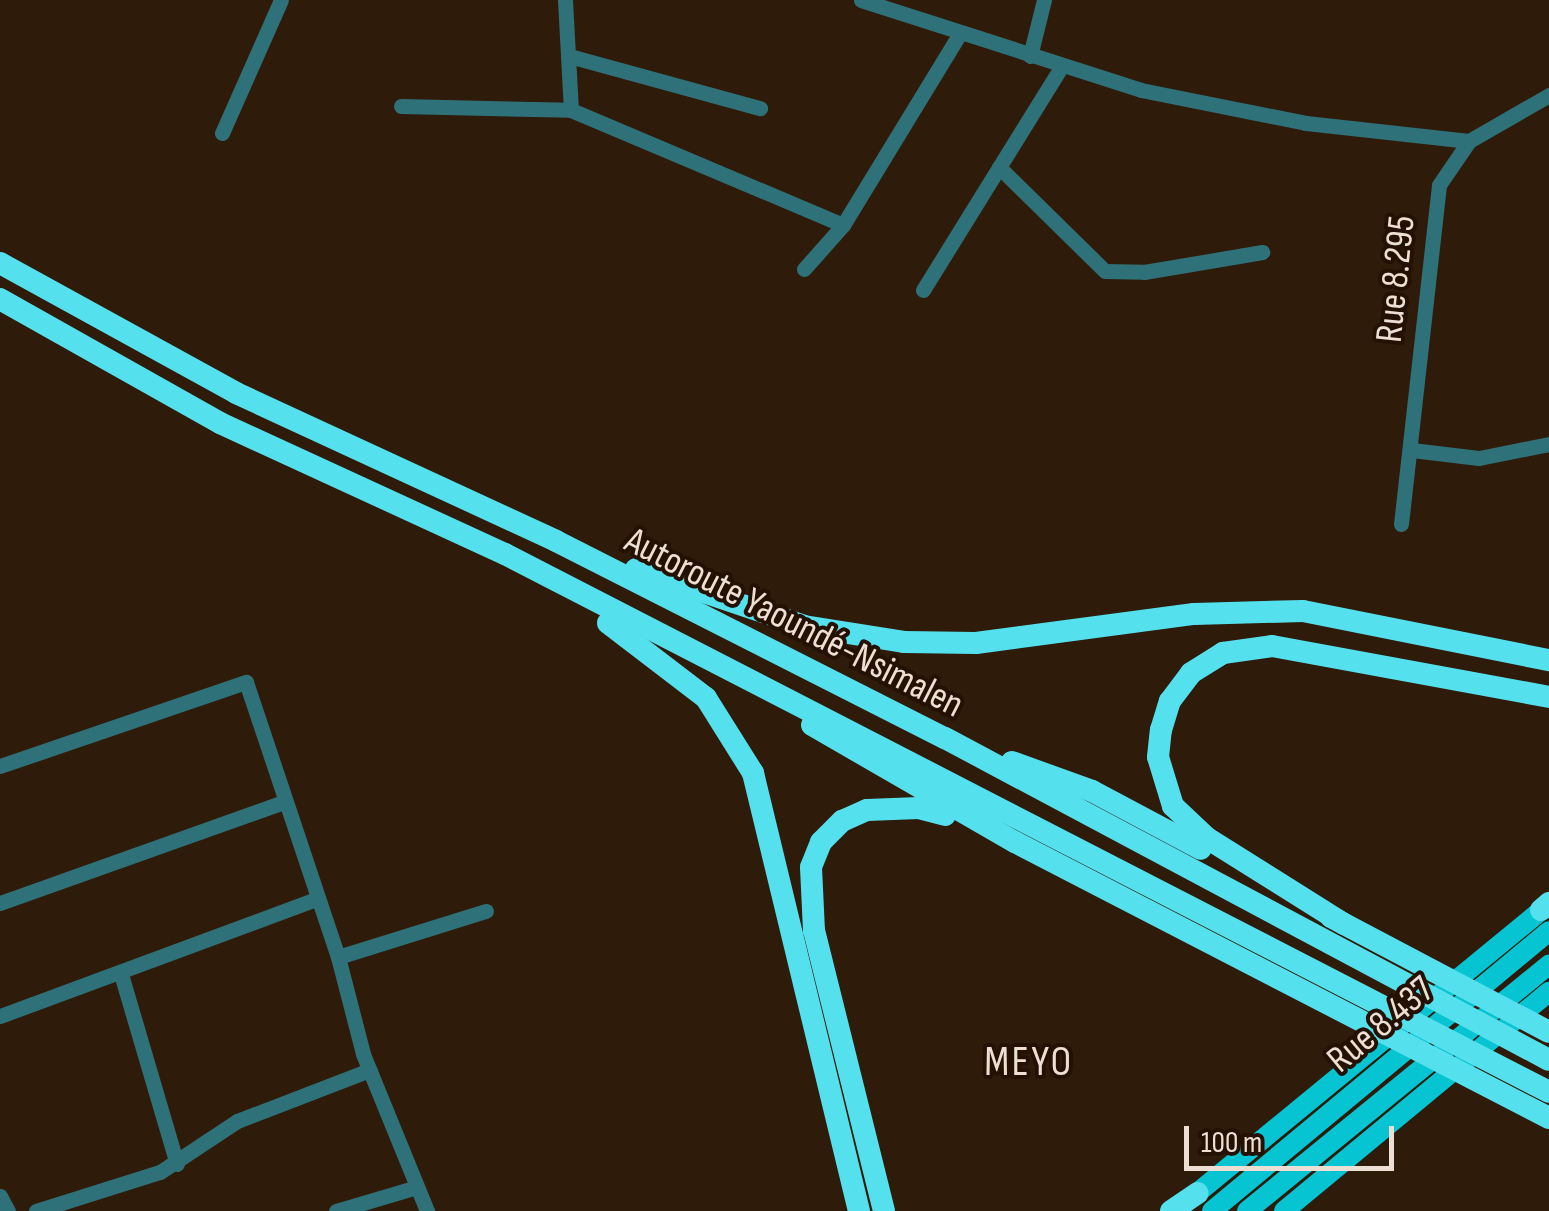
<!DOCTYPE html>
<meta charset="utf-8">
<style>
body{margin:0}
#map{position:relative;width:1549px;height:1211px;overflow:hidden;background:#2e1b0a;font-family:"Sofia Sans Condensed",sans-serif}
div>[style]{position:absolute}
.minor>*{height:15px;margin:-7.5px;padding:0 7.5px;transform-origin:7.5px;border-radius:7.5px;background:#2f7178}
.major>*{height:20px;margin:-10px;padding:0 10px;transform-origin:10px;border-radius:10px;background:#07c4d3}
.highway>*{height:22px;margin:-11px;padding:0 11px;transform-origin:11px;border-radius:11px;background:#55e0ee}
span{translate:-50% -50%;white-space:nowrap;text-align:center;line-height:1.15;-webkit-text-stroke:8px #241103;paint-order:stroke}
.street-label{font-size:38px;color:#eddfd4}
.quarter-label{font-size:42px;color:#eddfd4;letter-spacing:2.5px}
.scale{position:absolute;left:1184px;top:1126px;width:210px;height:45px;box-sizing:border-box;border:5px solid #eddfd4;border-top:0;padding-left:12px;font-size:30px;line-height:35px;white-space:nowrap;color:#eddfd4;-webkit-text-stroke:8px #241103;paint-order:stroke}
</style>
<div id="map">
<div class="minor">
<i style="left:565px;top:0;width:110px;rotate:86.9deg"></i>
<i style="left:861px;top:0;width:294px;rotate:17.8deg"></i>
<i style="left:1141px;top:90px;width:168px;rotate:11.3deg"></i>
<i style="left:1306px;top:123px;width:164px;rotate:6.3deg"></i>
<i style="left:1030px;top:56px;width:58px;rotate:-76deg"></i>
<i style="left:573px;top:57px;width:194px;rotate:15.3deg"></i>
<i style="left:401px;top:106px;width:170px;rotate:1.3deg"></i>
<i style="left:571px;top:110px;width:295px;rotate:22.9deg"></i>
<i style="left:222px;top:133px;width:145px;rotate:-66.1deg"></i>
<i style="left:999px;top:167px;width:148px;rotate:44.5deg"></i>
<i style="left:1105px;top:271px;width:39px;rotate:1deg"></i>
<i style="left:1144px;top:272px;width:120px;rotate:-9.6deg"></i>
<i style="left:804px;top:269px;width:59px;rotate:-48.4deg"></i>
<i style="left:843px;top:225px;width:225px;rotate:-58.6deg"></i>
<i style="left:923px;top:290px;width:264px;rotate:-58.2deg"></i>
<i style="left:1412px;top:450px;width:67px;rotate:6.8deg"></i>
<i style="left:1479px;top:458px;width:71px;rotate:-11.3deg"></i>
<i style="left:1401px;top:524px;width:341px;rotate:-83.6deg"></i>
<i style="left:1439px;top:185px;width:53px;rotate:-55.7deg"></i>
<i style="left:1469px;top:141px;width:92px;rotate:-29.9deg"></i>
<i style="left:0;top:766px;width:260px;rotate:-18.9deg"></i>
<i style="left:246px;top:682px;width:290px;rotate:71.5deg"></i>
<i style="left:338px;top:957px;width:100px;rotate:75.5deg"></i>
<i style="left:363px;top:1054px;width:170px;rotate:67.8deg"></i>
<i style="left:0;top:903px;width:300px;rotate:-19.6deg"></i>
<i style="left:338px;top:957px;width:155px;rotate:-17.3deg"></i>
<i style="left:121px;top:974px;width:198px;rotate:73.6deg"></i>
<i style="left:0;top:1016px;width:337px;rotate:-20.3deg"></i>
<i style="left:0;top:1196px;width:17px;rotate:62deg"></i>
<i style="left:36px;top:1211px;width:130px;rotate:-17.5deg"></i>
<i style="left:160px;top:1172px;width:92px;rotate:-33.5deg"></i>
<i style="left:237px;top:1121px;width:142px;rotate:-21deg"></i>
<i style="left:336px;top:1211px;width:84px;rotate:-16.5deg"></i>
</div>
<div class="major">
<i style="left:1185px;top:1203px;width:471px;rotate:-39.4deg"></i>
<i style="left:1212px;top:1211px;width:438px;rotate:-39.7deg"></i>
<i style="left:1247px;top:1211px;width:390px;rotate:-39.2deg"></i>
<i style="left:1284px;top:1211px;width:344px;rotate:-39.6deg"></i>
</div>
<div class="highway">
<i style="left:0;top:263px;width:269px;rotate:28.8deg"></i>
<i style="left:236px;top:393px;width:353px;rotate:24.8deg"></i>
<i style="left:556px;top:541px;width:436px;rotate:26.9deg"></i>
<i style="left:945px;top:738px;width:684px;rotate:28.06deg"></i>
<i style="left:0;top:299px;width:253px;rotate:29.4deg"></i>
<i style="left:220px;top:423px;width:314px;rotate:24.7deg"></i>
<i style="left:505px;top:554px;width:1174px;rotate:27.26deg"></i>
<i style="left:636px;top:569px;width:177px;rotate:18.7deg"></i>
<i style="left:804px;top:626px;width:101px;rotate:9.1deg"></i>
<i style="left:904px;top:642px;width:72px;rotate:0.8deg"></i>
<i style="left:976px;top:643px;width:220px;rotate:-7.6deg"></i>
<i style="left:1194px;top:614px;width:109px;rotate:-1.6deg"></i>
<i style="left:1303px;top:611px;width:251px;rotate:11.3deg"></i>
<i style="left:608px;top:623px;width:123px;rotate:37.4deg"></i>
<i style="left:706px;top:698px;width:89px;rotate:57.9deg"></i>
<i style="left:753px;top:773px;width:451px;rotate:76.4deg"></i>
<i style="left:812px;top:725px;width:234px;rotate:30deg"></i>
<i style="left:1015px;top:842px;width:601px;rotate:27.33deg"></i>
<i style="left:1012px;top:762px;width:85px;rotate:19.9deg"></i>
<i style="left:1092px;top:791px;width:123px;rotate:28deg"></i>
<i style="left:1541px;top:910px;width:11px;rotate:-41deg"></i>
<i style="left:1331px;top:917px;width:246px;rotate:27.8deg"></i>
<i style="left:1344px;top:924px;width:162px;rotate:-147.9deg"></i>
<i style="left:1207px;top:838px;width:47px;rotate:-136.7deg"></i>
<i style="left:1173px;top:806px;width:51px;rotate:-107deg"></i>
<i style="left:1158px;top:757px;width:27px;rotate:-84deg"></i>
<i style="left:1161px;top:730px;width:30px;rotate:-73deg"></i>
<i style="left:1170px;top:701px;width:35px;rotate:-53deg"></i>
<i style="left:1191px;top:673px;width:38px;rotate:-32deg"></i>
<i style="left:1223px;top:653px;width:49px;rotate:-8.1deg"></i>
<i style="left:1272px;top:646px;width:282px;rotate:10.4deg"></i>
<i style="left:884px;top:1211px;width:289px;rotate:-104deg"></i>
<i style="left:814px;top:931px;width:64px;rotate:-92.7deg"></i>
<i style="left:811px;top:867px;width:27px;rotate:-68deg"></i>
<i style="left:821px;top:842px;width:30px;rotate:-45deg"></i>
<i style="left:842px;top:821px;width:27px;rotate:-24deg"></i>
<i style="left:867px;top:810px;width:52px;rotate:-2.2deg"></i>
<i style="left:919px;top:808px;width:27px;rotate:15deg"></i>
<i style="left:1171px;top:1211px;width:32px;rotate:-34deg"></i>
</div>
<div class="street-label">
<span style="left:1396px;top:279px;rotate:-84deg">Rue 8.295</span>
<span style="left:794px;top:623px;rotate:27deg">Autoroute Yaoundé-Nsimalen</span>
<span style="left:1381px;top:1025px;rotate:-40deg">Rue 8.437</span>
</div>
<div class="quarter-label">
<span style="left:1029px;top:1063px">MEYO</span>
</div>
<div class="scale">100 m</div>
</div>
